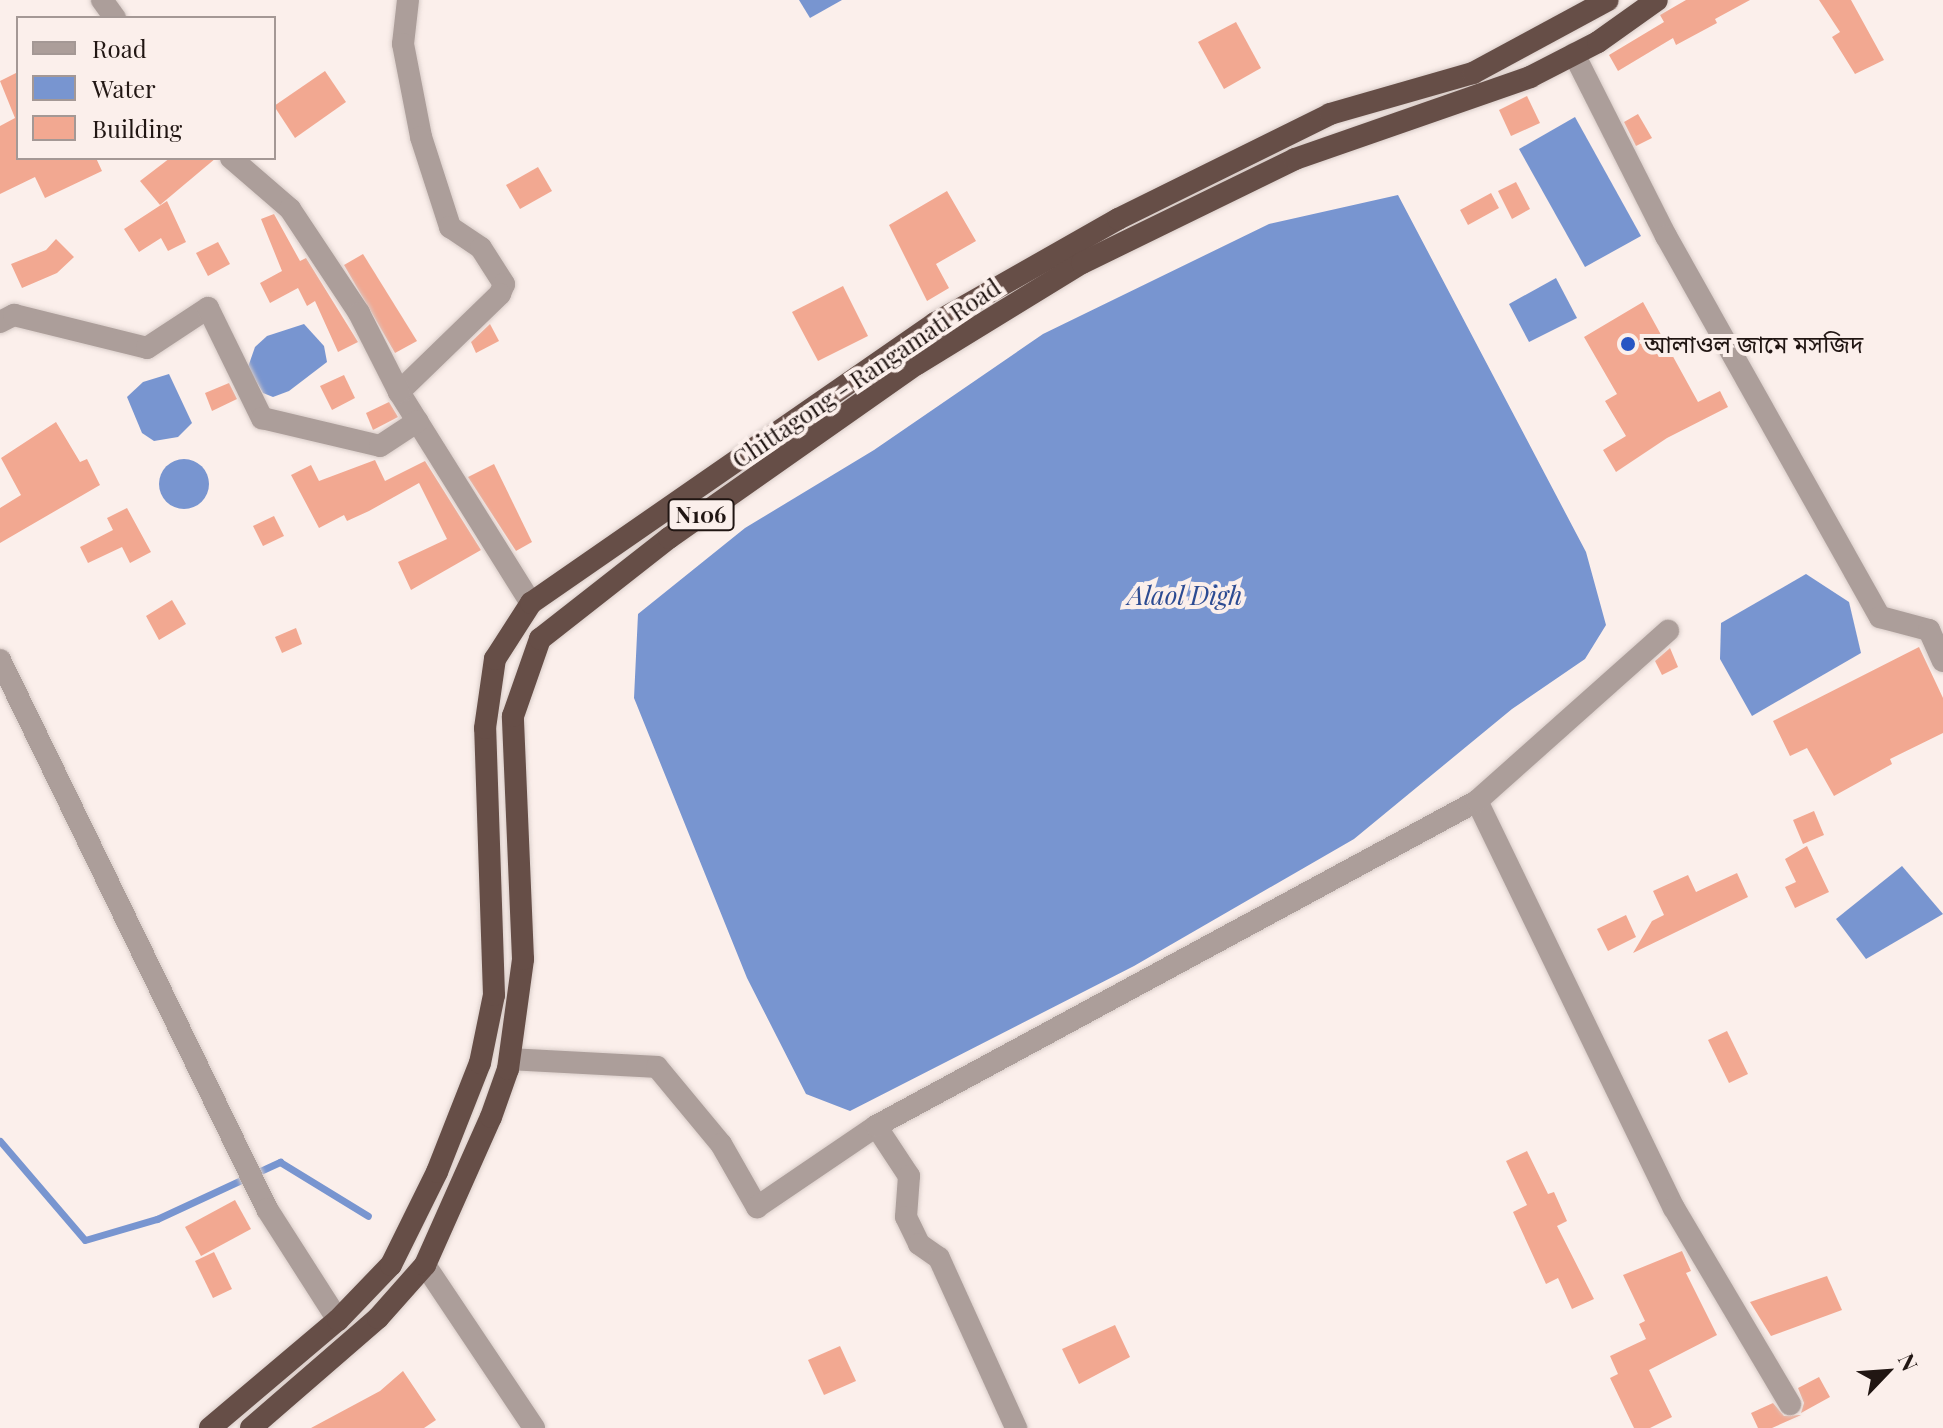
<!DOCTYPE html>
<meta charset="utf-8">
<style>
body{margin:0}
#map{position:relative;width:1943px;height:1428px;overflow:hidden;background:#fbefeb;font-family:"Playfair Display","Noto Sans Bengali",serif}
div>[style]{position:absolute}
.water>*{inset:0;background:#7895d0}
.round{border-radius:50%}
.stream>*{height:7px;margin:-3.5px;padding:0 3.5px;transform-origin:3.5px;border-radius:3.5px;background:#7895d0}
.building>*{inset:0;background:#f2a891}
.roads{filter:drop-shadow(0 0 2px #d8ccc8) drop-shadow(0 0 2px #d8ccc8)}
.minor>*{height:22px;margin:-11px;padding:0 11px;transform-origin:11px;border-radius:11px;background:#ac9e9a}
.trunk>*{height:22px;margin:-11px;padding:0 11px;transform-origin:11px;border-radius:11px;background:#664e47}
.dots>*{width:22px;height:22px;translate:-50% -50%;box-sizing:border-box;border:4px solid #fbefeb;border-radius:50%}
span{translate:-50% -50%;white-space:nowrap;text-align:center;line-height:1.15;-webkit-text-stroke:8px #fbefeb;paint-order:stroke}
.shield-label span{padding:2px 6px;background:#fbefeb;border:2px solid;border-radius:6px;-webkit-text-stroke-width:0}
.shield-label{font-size:22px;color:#211613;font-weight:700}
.poi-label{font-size:24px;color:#211613}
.left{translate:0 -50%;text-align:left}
.street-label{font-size:24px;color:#211613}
.water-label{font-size:26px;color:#2c4b92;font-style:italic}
.legend{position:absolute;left:16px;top:16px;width:260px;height:144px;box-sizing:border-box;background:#fbefeb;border:2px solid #a49895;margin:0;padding:10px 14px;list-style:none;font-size:24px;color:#211613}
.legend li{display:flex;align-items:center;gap:16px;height:40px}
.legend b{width:40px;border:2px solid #a49895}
.north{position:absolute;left:1847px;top:1332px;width:80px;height:80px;-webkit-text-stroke:6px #fbefeb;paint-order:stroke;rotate:65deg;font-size:22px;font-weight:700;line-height:32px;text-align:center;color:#211613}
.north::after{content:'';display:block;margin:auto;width:28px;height:36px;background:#211613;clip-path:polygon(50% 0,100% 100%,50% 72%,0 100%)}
</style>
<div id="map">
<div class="water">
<i style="clip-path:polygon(799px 0,842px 0,810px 18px)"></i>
<i style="clip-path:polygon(1575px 117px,1641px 236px,1585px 267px,1519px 149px)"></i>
<i style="clip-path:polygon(1398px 195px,1586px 552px,1606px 625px,1585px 659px,1512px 709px,1354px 839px,1134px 966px,850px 1111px,806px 1094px,747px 978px,634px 698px,638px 614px,745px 528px,874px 450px,1043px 334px,1269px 224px)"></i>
<i style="clip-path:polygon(1556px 278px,1577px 318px,1529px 342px,1509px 304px)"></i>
<i style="clip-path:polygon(304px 324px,324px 346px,327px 362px,289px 391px,273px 397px,263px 393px,248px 367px,255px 347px,267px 336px)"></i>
<i style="clip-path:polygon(169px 374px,192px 423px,178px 437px,154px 441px,142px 433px,127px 397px,143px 382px)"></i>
<i class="round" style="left:159px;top:459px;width:50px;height:50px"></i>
<i style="clip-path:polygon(1806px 574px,1849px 602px,1861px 653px,1752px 716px,1720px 659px,1721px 623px)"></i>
<i style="clip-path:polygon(1902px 866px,1943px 914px,1866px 959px,1836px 919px)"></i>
</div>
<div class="stream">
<i style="left:0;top:1141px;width:130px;rotate:49.4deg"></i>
<i style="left:85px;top:1240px;width:75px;rotate:-16.3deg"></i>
<i style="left:157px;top:1219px;width:136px;rotate:-24.9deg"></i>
<i style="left:280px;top:1162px;width:103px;rotate:31.5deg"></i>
</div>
<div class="building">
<i style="clip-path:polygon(1686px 0,1750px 0,1715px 19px,1717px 23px,1676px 45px,1673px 38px,1618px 71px,1609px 55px,1664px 22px,1660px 15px)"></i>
<i style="clip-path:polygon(1819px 0,1851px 0,1884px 60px,1855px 74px,1832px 37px,1840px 32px)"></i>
<i style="clip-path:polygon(1236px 22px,1261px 68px,1224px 89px,1198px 42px)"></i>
<i style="clip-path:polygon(325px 71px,346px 102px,295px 138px,274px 106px)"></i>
<i style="clip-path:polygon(18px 72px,18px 158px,96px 158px,102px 171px,45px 198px,35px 177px,0 194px,0 126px,15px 118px,0 81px)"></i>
<i style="clip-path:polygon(1527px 96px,1540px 123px,1511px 136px,1499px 110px)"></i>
<i style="clip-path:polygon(1638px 114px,1652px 138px,1636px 146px,1624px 122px)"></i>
<i style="clip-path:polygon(170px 158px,216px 158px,160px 205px,140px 181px)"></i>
<i style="clip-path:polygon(538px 167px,552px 191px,520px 209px,506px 185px)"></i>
<i style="clip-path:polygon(1516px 182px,1530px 209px,1512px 219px,1498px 191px)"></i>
<i style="clip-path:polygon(947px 191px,976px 241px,936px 264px,949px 288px,927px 301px,889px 225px)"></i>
<i style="clip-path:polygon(1491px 193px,1499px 208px,1468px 225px,1460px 210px)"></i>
<i style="clip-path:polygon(167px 201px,186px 242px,168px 251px,161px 238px,139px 252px,124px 229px)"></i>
<i style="clip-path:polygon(274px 214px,300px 261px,306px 258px,358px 342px,338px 352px,315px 301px,307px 306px,298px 288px,270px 303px,260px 283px,282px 271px,261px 219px)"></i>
<i style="clip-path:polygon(56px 239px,74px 257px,57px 273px,22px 288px,11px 264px,46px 250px)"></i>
<i style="clip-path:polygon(218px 242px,230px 264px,208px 276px,196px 253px)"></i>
<i style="clip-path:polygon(363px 254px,417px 341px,395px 353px,344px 265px)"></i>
<i style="clip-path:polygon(843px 286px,868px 336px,818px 361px,792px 312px)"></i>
<i style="clip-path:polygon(1643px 302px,1698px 402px,1720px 391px,1728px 407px,1667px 438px,1616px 472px,1603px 450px,1626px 436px,1605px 401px,1617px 394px,1584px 337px)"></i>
<i style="clip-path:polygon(490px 324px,499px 341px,476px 353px,471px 342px)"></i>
<i style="clip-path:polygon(344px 375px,355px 398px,332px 410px,320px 386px)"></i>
<i style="clip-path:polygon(229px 383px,237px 399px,212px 411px,205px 393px)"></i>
<i style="clip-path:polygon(389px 402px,398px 417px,373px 430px,366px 413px)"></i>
<i style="clip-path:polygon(56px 422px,80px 462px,87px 459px,100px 485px,0 543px,0 508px,21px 495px,1px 458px)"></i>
<i style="clip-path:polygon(375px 460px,385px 481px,425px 461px,481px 550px,411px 590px,398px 562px,447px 539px,419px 483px,369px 511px,347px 521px,344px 515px,319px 528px,291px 475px,311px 465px,319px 481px)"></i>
<i style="clip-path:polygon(494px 464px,532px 542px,516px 551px,468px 477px)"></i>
<i style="clip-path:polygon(127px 508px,151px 552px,130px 563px,122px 547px,88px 563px,80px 547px,113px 530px,107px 518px)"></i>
<i style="clip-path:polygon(274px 516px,284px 536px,263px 546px,253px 526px)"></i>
<i style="clip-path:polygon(172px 600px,186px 624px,159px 640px,146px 616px)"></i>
<i style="clip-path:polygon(296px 628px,302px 644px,282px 653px,275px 637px)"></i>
<i style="clip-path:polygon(1919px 647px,1943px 698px,1943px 733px,1890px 759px,1892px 764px,1834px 796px,1807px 748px,1790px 756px,1773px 721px)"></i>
<i style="clip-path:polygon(1670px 648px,1678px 667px,1662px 675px,1655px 661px)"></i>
<i style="clip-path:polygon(1814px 811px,1824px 835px,1803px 844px,1793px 820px)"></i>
<i style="clip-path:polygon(1807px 846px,1829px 892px,1795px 908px,1785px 887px,1796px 882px,1785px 859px)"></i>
<i style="clip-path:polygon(1737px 873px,1748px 897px,1633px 953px,1652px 921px,1664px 915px,1653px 891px,1688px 875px,1696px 892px)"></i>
<i style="clip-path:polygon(1626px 915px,1636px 937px,1608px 951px,1597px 929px)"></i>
<i style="clip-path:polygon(1727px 1031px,1748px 1074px,1729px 1083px,1708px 1040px)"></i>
<i style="clip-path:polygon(1527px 1151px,1548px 1194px,1554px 1192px,1567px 1221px,1557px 1226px,1594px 1299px,1572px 1309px,1558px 1278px,1546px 1284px,1513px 1212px,1527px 1205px,1506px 1161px)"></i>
<i style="clip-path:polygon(235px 1200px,251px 1229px,201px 1256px,185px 1227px)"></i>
<i style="clip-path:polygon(1682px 1251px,1691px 1271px,1686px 1273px,1717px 1335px,1649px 1370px,1672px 1417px,1650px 1428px,1634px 1428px,1610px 1378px,1618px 1374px,1610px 1356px,1646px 1339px,1639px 1324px,1645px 1321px,1623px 1275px)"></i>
<i style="clip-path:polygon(214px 1252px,232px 1289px,213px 1298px,195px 1261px)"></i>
<i style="clip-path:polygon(1827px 1276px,1842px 1310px,1771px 1336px,1750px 1302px)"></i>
<i style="clip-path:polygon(1115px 1325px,1130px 1357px,1079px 1384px,1062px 1349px)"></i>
<i style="clip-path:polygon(840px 1346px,856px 1381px,824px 1395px,808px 1360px)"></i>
<i style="clip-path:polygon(403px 1371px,436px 1420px,424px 1428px,311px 1428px,380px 1391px)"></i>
<i style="clip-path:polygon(1819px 1377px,1830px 1397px,1801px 1413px,1804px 1403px,1798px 1388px)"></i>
<i style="clip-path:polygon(1773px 1403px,1784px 1416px,1801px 1415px,1772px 1428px,1758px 1428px,1751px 1413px)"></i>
</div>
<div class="roads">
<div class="minor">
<i style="left:102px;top:0;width:22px;rotate:54deg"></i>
<i style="left:408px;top:0;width:44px;rotate:96.5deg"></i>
<i style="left:403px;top:44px;width:95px;rotate:79deg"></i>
<i style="left:421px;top:137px;width:95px;rotate:72.1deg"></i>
<i style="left:450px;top:227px;width:37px;rotate:34deg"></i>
<i style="left:481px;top:248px;width:43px;rotate:57.4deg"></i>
<i style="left:504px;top:284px;width:11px;rotate:112deg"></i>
<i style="left:500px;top:294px;width:141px;rotate:135.9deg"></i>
<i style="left:399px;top:392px;width:249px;rotate:58deg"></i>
<i style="left:1574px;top:54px;width:204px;rotate:63.2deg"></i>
<i style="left:1666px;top:236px;width:437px;rotate:60.7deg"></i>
<i style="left:1880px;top:617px;width:51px;rotate:14.9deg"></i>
<i style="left:1929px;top:630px;width:34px;rotate:66deg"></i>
<i style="left:231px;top:158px;width:78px;rotate:40.8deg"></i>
<i style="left:290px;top:209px;width:125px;rotate:56.4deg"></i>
<i style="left:359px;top:313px;width:89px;rotate:63.1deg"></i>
<i style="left:0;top:322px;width:16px;rotate:-27deg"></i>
<i style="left:14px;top:315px;width:137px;rotate:13.9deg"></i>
<i style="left:147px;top:348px;width:73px;rotate:-33.3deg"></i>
<i style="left:208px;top:308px;width:123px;rotate:63.9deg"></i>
<i style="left:262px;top:418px;width:121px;rotate:13.3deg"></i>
<i style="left:380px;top:446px;width:45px;rotate:-33.3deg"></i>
<i style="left:0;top:660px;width:610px;rotate:64.06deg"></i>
<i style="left:267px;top:1209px;width:132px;rotate:57.4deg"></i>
<i style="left:1477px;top:801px;width:452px;rotate:64.2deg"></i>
<i style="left:1674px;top:1208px;width:228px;rotate:59.4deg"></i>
<i style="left:510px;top:1059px;width:147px;rotate:3.1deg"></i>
<i style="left:657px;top:1067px;width:100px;rotate:50.3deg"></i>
<i style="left:721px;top:1144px;width:73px;rotate:60.3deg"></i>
<i style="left:757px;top:1207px;width:144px;rotate:-34.2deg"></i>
<i style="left:876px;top:1126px;width:60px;rotate:56.6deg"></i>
<i style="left:909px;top:1176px;width:41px;rotate:94.2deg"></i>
<i style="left:906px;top:1217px;width:30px;rotate:64deg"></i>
<i style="left:919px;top:1244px;width:24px;rotate:35deg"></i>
<i style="left:939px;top:1258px;width:187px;rotate:65.6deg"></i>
<i style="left:876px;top:1126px;width:683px;rotate:-28.4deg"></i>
<i style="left:1477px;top:801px;width:256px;rotate:-41.7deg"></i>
<i style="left:425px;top:1265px;width:196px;rotate:56.2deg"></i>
</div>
<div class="trunk">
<i style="left:210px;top:1428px;width:167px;rotate:-40.2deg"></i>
<i style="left:338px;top:1320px;width:76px;rotate:-46.1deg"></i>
<i style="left:391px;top:1265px;width:104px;rotate:-63.7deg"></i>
<i style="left:437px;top:1172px;width:117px;rotate:-68.5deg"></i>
<i style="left:480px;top:1063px;width:69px;rotate:-78.4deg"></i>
<i style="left:494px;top:995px;width:267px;rotate:-91.9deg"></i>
<i style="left:485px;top:728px;width:70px;rotate:-81.8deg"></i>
<i style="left:495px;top:659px;width:67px;rotate:-57.3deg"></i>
<i style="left:531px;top:603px;width:492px;rotate:-34.7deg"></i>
<i style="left:935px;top:323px;width:210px;rotate:-29.6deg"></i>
<i style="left:1118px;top:219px;width:237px;rotate:-26.3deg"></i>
<i style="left:1330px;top:114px;width:149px;rotate:-16deg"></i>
<i style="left:1473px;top:73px;width:153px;rotate:-28.4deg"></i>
<i style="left:251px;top:1428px;width:168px;rotate:-40.9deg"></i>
<i style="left:378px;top:1318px;width:71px;rotate:-48.4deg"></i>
<i style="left:425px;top:1265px;width:162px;rotate:-66deg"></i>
<i style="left:491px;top:1117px;width:51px;rotate:-70.5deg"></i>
<i style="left:508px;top:1069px;width:111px;rotate:-82.2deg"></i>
<i style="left:523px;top:959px;width:243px;rotate:-92.4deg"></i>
<i style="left:513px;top:716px;width:82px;rotate:-70.7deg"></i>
<i style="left:540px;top:639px;width:164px;rotate:-38.1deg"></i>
<i style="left:669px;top:538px;width:303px;rotate:-35.1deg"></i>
<i style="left:917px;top:364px;width:193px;rotate:-31.5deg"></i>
<i style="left:1082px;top:263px;width:237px;rotate:-26deg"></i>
<i style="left:1295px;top:159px;width:249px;rotate:-19.2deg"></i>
<i style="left:1530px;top:77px;width:76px;rotate:-27.2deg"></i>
<i style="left:1598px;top:42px;width:72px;rotate:-35.4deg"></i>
</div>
</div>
<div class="dots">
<i style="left:1628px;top:344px;background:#2855c3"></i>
</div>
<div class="shield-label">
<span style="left:701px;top:515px">N106</span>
</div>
<div class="poi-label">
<span class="left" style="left:1644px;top:344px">আলাওল জামে মসজিদ</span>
</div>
<div class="street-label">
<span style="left:866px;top:373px;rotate:-34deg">Chittagong - Rangamati Road</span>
</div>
<div class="water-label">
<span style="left:1185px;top:595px">Alaol Digh</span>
</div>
<ul class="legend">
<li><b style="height:10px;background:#ac9e9a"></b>Road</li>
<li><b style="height:22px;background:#7895d0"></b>Water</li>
<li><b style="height:22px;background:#f2a891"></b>Building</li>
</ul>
<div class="north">N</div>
</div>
